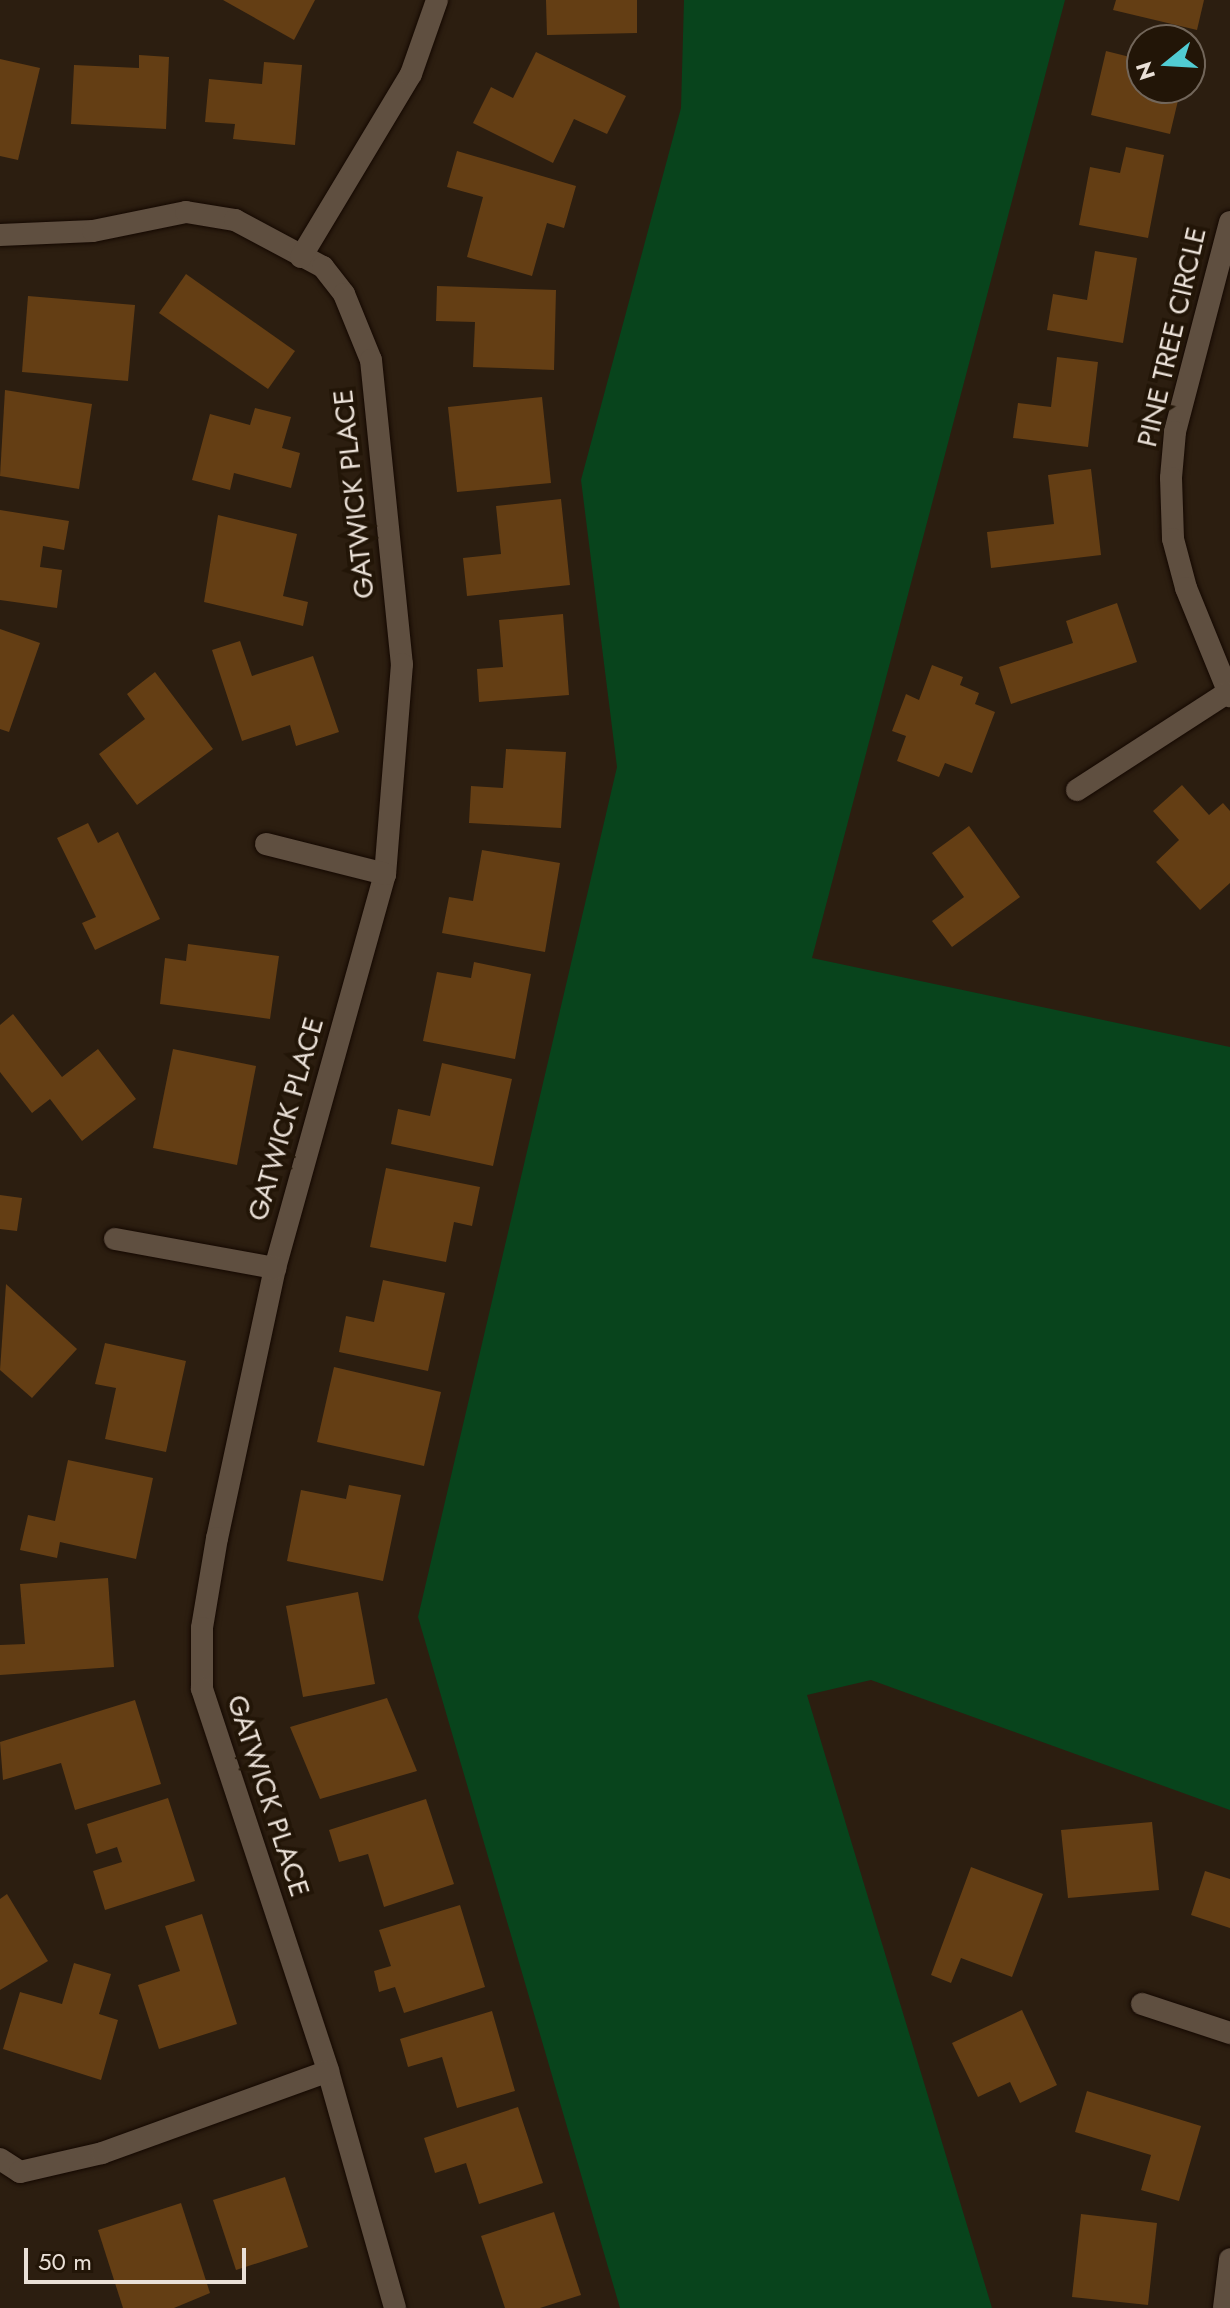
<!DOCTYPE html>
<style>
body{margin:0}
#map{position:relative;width:1230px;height:2308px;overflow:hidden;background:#2c1e10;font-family:Jost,sans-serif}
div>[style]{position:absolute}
.green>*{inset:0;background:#08441c}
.building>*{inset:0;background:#643e14}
.roads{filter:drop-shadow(0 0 2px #140800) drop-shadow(0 0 2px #140800)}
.minor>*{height:22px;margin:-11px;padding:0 11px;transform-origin:11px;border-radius:11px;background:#5f4f40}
span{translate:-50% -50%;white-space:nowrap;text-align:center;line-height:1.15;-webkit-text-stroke:8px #221507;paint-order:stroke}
.street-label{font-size:28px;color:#eae0d7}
.north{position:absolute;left:1126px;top:24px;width:80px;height:80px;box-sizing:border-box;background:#221507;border:2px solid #72665a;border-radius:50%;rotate:252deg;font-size:22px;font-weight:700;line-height:32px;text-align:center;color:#eae0d7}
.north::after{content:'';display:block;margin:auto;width:28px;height:36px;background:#51ccd3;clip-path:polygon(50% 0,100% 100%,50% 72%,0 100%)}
.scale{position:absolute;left:24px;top:2248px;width:222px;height:36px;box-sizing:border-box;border:4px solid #eae0d7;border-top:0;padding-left:10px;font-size:24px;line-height:28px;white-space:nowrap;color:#eae0d7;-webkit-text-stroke:6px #221507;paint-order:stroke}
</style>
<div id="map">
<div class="green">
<i style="clip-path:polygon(684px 0,1065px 0,812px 958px,1230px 1047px,1230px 1810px,871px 1680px,807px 1695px,992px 2308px,620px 2308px,418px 1617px,617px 767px,581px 480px,681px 108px)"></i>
</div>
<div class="building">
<i style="clip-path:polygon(223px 0,315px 0,294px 40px)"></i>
<i style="clip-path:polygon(546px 0,637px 0,637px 33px,547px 35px)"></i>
<i style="clip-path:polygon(1116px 0,1204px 0,1197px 30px,1113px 10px)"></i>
<i style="clip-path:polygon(1106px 51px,1142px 60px,1142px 88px,1181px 88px,1170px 134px,1091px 115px)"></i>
<i style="clip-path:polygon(536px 52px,626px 96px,607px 134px,574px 119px,553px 163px,473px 123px,491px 87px,513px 98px)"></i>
<i style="clip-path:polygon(139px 55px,169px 57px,166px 129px,71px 124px,74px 65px,139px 68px)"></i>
<i style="clip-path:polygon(0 59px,40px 68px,18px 160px,0 156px)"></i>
<i style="clip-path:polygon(264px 62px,302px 65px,295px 145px,233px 139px,235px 124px,205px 122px,209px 79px,262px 84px)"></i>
<i style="clip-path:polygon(1126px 147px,1164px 155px,1148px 238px,1079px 225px,1090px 167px,1120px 173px)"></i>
<i style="clip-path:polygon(457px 151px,576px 186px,564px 228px,547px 223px,532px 276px,467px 257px,483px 197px,447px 187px)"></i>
<i style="clip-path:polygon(1095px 251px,1137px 258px,1123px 343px,1047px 330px,1053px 294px,1087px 300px)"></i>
<i style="clip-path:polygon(186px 274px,295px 351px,268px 389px,159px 313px)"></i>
<i style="clip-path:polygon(437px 286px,556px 290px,554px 370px,473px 367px,475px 322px,436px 321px)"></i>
<i style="clip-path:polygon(28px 296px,135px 305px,128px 381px,22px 372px)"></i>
<i style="clip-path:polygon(1057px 357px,1098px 362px,1088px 447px,1013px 438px,1018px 403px,1051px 407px)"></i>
<i style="clip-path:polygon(5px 390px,92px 404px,79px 489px,0 476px)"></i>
<i style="clip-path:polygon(542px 397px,551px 483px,457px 492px,448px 407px)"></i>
<i style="clip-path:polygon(255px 408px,291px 417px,282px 448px,300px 453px,291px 488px,234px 473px,230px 490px,192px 480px,210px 414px,250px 425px)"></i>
<i style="clip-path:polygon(1091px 469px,1101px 555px,991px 568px,987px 532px,1054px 524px,1048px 475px)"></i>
<i style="clip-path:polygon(561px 499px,570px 585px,467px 596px,463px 558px,501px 554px,496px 506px)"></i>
<i style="clip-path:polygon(0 510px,69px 521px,64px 550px,43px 546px,40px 567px,62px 570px,57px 608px,0 600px)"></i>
<i style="clip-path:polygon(218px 515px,297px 534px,283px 596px,308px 602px,303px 626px,204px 602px)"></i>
<i style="clip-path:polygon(1117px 603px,1137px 662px,1011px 704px,999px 667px,1073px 643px,1066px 621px)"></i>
<i style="clip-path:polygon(563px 614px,569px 695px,479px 702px,477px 669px,503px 667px,499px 620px)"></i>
<i style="clip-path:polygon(0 629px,40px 643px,9px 732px,0 729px)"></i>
<i style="clip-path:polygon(240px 641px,252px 676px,313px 656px,339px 732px,296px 746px,290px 725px,242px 741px,212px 650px)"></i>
<i style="clip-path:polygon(932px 665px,963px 677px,960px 685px,979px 693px,975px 704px,995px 712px,972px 773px,945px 763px,939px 777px,897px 761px,906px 736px,892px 731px,906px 694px,919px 700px)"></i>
<i style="clip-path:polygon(155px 672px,213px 749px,137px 805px,99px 754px,145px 719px,127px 694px)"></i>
<i style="clip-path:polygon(506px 749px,566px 752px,561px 828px,469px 823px,471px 786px,503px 788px)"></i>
<i style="clip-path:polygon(1182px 785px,1209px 815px,1223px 803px,1230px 811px,1230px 883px,1200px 910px,1156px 862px,1179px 840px,1153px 811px)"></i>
<i style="clip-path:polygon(88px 823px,98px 843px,118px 832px,160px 919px,95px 950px,82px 923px,96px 917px,57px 838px)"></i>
<i style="clip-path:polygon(969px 826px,1020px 897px,952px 947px,932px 921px,964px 897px,932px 853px)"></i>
<i style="clip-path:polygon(482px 850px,560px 863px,545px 952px,442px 933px,449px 897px,473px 901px)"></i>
<i style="clip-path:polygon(188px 944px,279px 956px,270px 1019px,160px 1004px,165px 958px,186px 961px)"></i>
<i style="clip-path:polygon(474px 962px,531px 974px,515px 1059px,423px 1041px,437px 972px,471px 978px)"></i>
<i style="clip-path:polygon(13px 1014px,62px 1077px,98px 1049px,136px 1099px,82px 1141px,50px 1099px,32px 1113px,0 1072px,0 1025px)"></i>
<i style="clip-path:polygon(173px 1049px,256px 1066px,237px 1165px,153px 1148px)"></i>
<i style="clip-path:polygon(442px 1063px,512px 1079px,493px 1166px,391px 1144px,398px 1109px,430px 1116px)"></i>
<i style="clip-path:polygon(386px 1168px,480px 1187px,472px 1226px,454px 1222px,446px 1262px,370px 1247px)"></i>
<i style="clip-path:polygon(0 1195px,22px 1198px,17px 1231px,0 1229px)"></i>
<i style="clip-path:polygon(383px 1280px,445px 1293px,428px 1371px,339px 1352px,346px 1316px,374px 1322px)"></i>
<i style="clip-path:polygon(6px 1284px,77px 1349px,32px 1398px,0 1370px)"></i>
<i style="clip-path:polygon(105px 1343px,186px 1361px,166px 1452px,105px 1439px,116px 1388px,95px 1384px)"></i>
<i style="clip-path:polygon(334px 1367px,441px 1392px,424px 1466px,317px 1442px)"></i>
<i style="clip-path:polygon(68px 1460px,153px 1478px,136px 1559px,60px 1542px,57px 1558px,20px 1550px,28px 1515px,55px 1521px)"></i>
<i style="clip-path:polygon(349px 1485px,401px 1495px,383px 1581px,287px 1561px,301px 1490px,346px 1499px)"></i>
<i style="clip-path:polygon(108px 1578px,114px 1667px,0 1675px,0 1645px,25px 1644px,20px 1584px)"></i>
<i style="clip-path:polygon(358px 1592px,375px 1684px,303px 1697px,286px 1606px)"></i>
<i style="clip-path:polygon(387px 1698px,417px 1771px,320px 1799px,290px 1727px)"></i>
<i style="clip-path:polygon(135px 1700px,161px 1784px,75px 1810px,61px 1763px,3px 1780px,0 1742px)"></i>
<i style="clip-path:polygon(168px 1798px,195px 1881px,105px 1910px,93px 1871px,122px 1862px,117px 1847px,96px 1854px,87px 1824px)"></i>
<i style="clip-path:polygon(426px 1799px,454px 1884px,384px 1907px,368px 1854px,339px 1862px,329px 1830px)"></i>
<i style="clip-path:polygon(1152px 1822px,1159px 1890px,1068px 1898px,1061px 1830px)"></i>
<i style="clip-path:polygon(971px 1867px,1043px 1894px,1012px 1977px,961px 1958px,951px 1983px,931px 1975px)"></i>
<i style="clip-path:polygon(1205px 1871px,1230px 1879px,1230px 1928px,1191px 1915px)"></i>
<i style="clip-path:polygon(7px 1894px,48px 1961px,0 1990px,0 1899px)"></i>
<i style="clip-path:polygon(460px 1905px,485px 1987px,404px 2013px,395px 1987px,379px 1992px,374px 1971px,391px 1966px,379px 1930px)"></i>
<i style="clip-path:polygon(202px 1914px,237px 2024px,159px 2049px,138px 1985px,180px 1971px,165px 1926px)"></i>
<i style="clip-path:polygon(74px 1963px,111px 1974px,99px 2014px,118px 2020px,101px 2080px,3px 2049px,20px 1992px,62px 2004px)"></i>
<i style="clip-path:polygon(1022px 2010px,1057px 2085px,1020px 2103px,1010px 2082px,978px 2097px,952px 2043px)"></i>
<i style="clip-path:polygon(492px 2011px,515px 2091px,457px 2108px,442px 2057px,408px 2067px,400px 2039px)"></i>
<i style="clip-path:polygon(1087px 2091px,1201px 2126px,1179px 2201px,1141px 2190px,1151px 2155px,1075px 2132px)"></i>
<i style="clip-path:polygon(518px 2107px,543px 2183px,479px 2204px,466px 2163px,435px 2173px,424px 2138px)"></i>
<i style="clip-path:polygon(285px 2177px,308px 2247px,236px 2270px,213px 2200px)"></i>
<i style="clip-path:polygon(181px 2203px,210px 2293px,174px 2308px,123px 2308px,98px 2230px)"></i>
<i style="clip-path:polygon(554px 2212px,581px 2295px,540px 2308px,505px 2308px,481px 2236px)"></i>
<i style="clip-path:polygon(1081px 2214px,1157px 2223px,1148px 2305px,1072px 2297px)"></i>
</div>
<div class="roads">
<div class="minor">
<i style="left:1230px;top:222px;width:217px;rotate:104.7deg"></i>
<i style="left:1175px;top:432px;width:46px;rotate:95deg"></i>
<i style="left:1171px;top:478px;width:61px;rotate:88.1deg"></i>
<i style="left:1173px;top:539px;width:51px;rotate:75.1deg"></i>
<i style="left:1186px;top:588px;width:117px;rotate:67.8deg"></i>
<i style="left:0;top:235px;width:93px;rotate:-2.5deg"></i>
<i style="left:93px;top:231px;width:95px;rotate:-11.5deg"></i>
<i style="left:186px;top:212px;width:50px;rotate:9.3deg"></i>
<i style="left:235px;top:220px;width:100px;rotate:28.1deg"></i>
<i style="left:323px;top:267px;width:34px;rotate:52deg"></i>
<i style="left:344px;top:294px;width:71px;rotate:67.8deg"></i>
<i style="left:371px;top:360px;width:306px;rotate:84.2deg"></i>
<i style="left:402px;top:664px;width:211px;rotate:94.6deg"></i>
<i style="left:385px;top:874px;width:409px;rotate:105.6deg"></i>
<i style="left:275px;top:1268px;width:276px;rotate:102.1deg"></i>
<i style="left:217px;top:1538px;width:91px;rotate:99.5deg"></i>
<i style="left:202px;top:1628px;width:61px;rotate:90deg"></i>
<i style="left:202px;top:1689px;width:402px;rotate:71.7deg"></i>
<i style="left:328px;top:2071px;width:246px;rotate:74.2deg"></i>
<i style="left:301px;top:257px;width:214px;rotate:-59deg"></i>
<i style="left:411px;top:74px;width:78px;rotate:-70.6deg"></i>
<i style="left:1077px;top:790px;width:179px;rotate:-32.9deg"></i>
<i style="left:266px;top:844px;width:123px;rotate:14.1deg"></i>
<i style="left:115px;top:1239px;width:163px;rotate:10.3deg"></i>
<i style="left:1142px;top:2004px;width:93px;rotate:18.2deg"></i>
<i style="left:0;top:2159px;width:24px;rotate:33deg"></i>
<i style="left:20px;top:2172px;width:84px;rotate:-13deg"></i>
<i style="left:102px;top:2153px;width:240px;rotate:-19.9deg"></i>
<i style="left:1224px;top:2308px;width:49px;rotate:-83deg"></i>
</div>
</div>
<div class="street-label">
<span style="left:1172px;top:337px;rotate:-77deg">PINE TREE CIRCLE</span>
<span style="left:354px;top:494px;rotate:-96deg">GATWICK PLACE</span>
<span style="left:286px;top:1119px;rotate:-74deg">GATWICK PLACE</span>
<span style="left:268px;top:1796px;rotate:72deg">GATWICK PLACE</span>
</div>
<div class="north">N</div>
<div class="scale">50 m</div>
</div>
